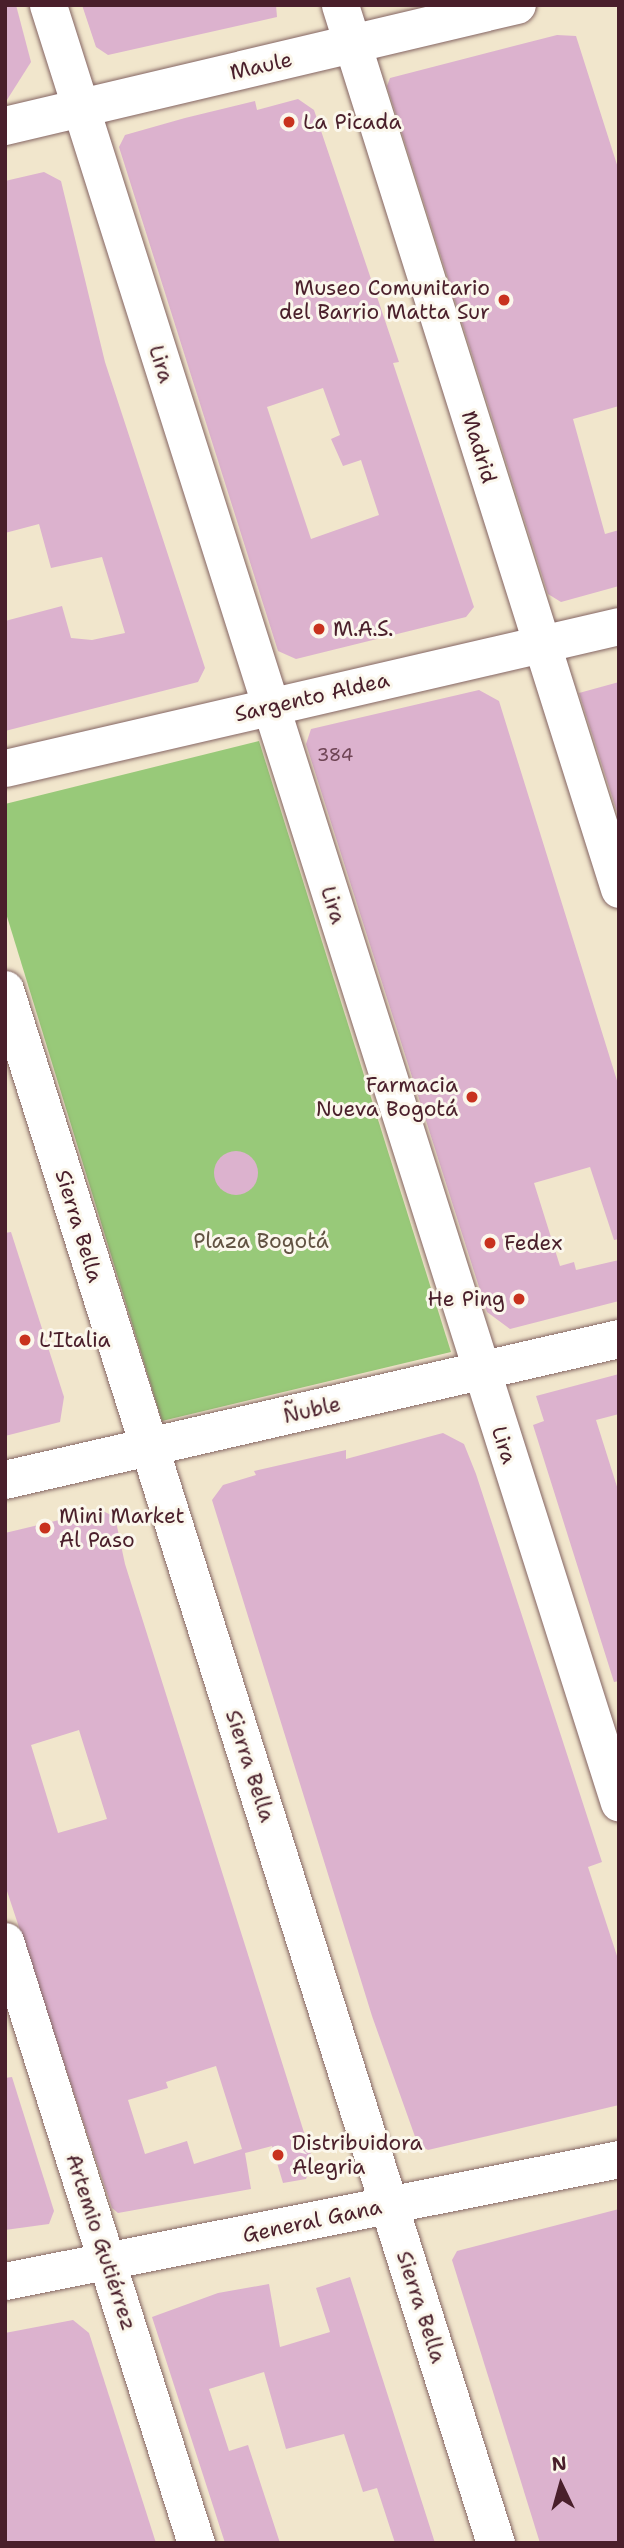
<!DOCTYPE html>
<meta charset="utf-8">
<style>
body{margin:0}
#map{position:relative;width:624px;height:2548px;overflow:hidden;background:#f1e6cc;font-family:"Shantell Sans",sans-serif}
div>[style]{position:absolute}
.green>*{inset:0;background:#98c979}
.building>*{inset:0;background:#dcb2ce}
.round{border-radius:50%}
.roads{filter:drop-shadow(0 0 2px #846563) drop-shadow(0 0 2px #846563)}
.street>*{height:37px;margin:-18.5px;padding:0 18.5px;transform-origin:18.5px;border-radius:18.5px;background:#fff}
.secondary>*{height:38px;margin:-19px;padding:0 19px;transform-origin:19px;border-radius:19px;background:#fff}
.dots>*{width:19px;height:19px;translate:-50% -50%;box-sizing:border-box;border:4px solid #fbf7ec;border-radius:50%}
span{translate:-50% -50%;white-space:nowrap;text-align:center;line-height:1.15;-webkit-text-stroke:6px #fbf7ec;paint-order:stroke}
.number-label{font-size:18px;color:#6e4454}
.number-label span{-webkit-text-stroke-width:0}
.street-label{font-size:21px;color:#4a1f2b}
.poi-label{font-size:21px;color:#4a1f2b}
.left{translate:0 -50%;text-align:left}
.right{translate:-100% -50%;text-align:right}
.park-label{font-size:21px;color:#615242}
.frame{position:absolute;inset:0;border:7px solid #4a1f2b;pointer-events:none}
.north{position:absolute;left:526px;top:2450px;width:70px;height:70px;-webkit-text-stroke:5px #fbf7ec;paint-order:stroke;rotate:355deg;font-size:19px;font-weight:700;line-height:28px;text-align:center;color:#4a1f2b}
.north::after{content:'';display:block;margin:auto;width:24px;height:32px;background:#4a1f2b;clip-path:polygon(50% 0,100% 100%,50% 72%,0 100%)}
</style>
<div id="map">
<div class="green">
<i style="clip-path:polygon(259px 741px,451px 1352px,162px 1421px,5px 910px,5px 804px)"></i>
</div>
<div class="building">
<i style="clip-path:polygon(5px 5px,16px 5px,31px 62px,5px 103px)"></i>
<i style="clip-path:polygon(82px 5px,276px 5px,277px 17px,108px 55px,96px 47px)"></i>
<i style="clip-path:polygon(557px 35px,576px 36px,619px 171px,619px 406px,573px 419px,605px 534px,619px 530px,619px 586px,561px 602px,548px 594px,387px 86px,390px 78px)"></i>
<i style="clip-path:polygon(evenodd,298px 99px,314px 110px,399px 362px,393px 363px,474px 607px,466px 617px,296px 659px,278px 651px,119px 147px,125px 135px,185px 118px,255px 101px,257px 110px,298px 99px,323px 388px,340px 435px,331px 439px,343px 466px,361px 460px,379px 515px,311px 539px,267px 407px,323px 388px)"></i>
<i style="clip-path:polygon(44px 172px,61px 181px,105px 362px,205px 668px,198px 682px,5px 731px,5px 621px,62px 606px,71px 638px,92px 640px,125px 633px,102px 557px,51px 568px,39px 524px,5px 533px,5px 181px)"></i>
<i style="clip-path:polygon(619px 682px,619px 815px,618px 815px,579px 693px)"></i>
<i style="clip-path:polygon(479px 690px,499px 701px,619px 1087px,619px 1239px,614px 1240px,590px 1167px,534px 1183px,560px 1266px,574px 1262px,576px 1270px,619px 1260px,619px 1301px,510px 1329px,487px 1312px,306px 744px,311px 729px)"></i>
<i class="round" style="left:214px;top:1151px;width:44px;height:44px"></i>
<i style="clip-path:polygon(11px 1232px,64px 1397px,60px 1422px,5px 1436px,5px 1233px)"></i>
<i style="clip-path:polygon(619px 1374px,619px 1414px,596px 1420px,619px 1493px,619px 1681px,614px 1682px,533px 1425px,544px 1421px,536px 1396px)"></i>
<i style="clip-path:polygon(443px 1433px,464px 1444px,476px 1474px,602px 1862px,588px 1867px,619px 1962px,619px 2105px,428px 2150px,418px 2145px,372px 2016px,212px 1500px,223px 1485px,256px 1475px,254px 1471px,346px 1450px,346px 1459px)"></i>
<i style="clip-path:polygon(evenodd,101px 1510px,115px 1517px,125px 1564px,313px 2161px,306px 2179px,283px 2183px,272px 2146px,245px 2153px,251px 2189px,118px 2213px,112px 2208px,5px 1885px,5px 1533px,101px 1510px,79px 1730px,107px 1819px,58px 1833px,31px 1745px,79px 1730px,101px 1510px,216px 2066px,242px 2149px,194px 2164px,187px 2141px,145px 2154px,128px 2100px,168px 2088px,166px 2082px,216px 2066px)"></i>
<i style="clip-path:polygon(12px 2077px,54px 2211px,49px 2224px,5px 2230px,5px 2078px)"></i>
<i style="clip-path:polygon(619px 2209px,619px 2543px,540px 2543px,452px 2260px,457px 2251px)"></i>
<i style="clip-path:polygon(350px 2277px,435px 2543px,395px 2543px,377px 2488px,363px 2492px,344px 2434px,286px 2449px,264px 2372px,209px 2389px,229px 2451px,248px 2445px,280px 2543px,225px 2543px,152px 2317px,218px 2293px,269px 2284px,280px 2347px,330px 2332px,316px 2288px)"></i>
<i style="clip-path:polygon(73px 2320px,89px 2333px,156px 2543px,5px 2543px,5px 2333px)"></i>
</div>
<div class="roads">
<div class="street">
<i style="left:48px;top:5px;width:1886px;rotate:72.38deg"></i>
<i style="left:340px;top:5px;width:927px;rotate:72.48deg"></i>
<i style="left:5px;top:768px;width:630px;rotate:-13.02deg"></i>
<i style="left:5px;top:1941px;width:632px;rotate:72.4deg"></i>
<i style="left:5px;top:2281px;width:626px;rotate:-11.24deg"></i>
</div>
<div class="secondary">
<i style="left:5px;top:126px;width:526px;rotate:-13.3deg"></i>
<i style="left:5px;top:990px;width:1629px;rotate:72.46deg"></i>
<i style="left:5px;top:1480px;width:630px;rotate:-12.93deg"></i>
</div>
</div>
<div class="dots">
<i style="left:289px;top:122px;background:#c8321e"></i>
<i style="left:504px;top:300px;background:#c8321e"></i>
<i style="left:319px;top:629px;background:#c8321e"></i>
<i style="left:472px;top:1097px;background:#c8321e"></i>
<i style="left:490px;top:1243px;background:#c8321e"></i>
<i style="left:519px;top:1299px;background:#c8321e"></i>
<i style="left:25px;top:1340px;background:#c8321e"></i>
<i style="left:45px;top:1528px;background:#c8321e"></i>
<i style="left:278px;top:2155px;background:#c8321e"></i>
</div>
<div class="number-label">
<span style="left:335px;top:755px">384</span>
</div>
<div class="street-label">
<span style="left:261px;top:66px;rotate:-13deg">Maule</span>
<span style="left:161px;top:364px;rotate:72deg">Lira</span>
<span style="left:479px;top:447px;rotate:73deg">Madrid</span>
<span style="left:312px;top:697px;rotate:-13deg">Sargento Aldea</span>
<span style="left:333px;top:905px;rotate:72deg">Lira</span>
<span style="left:79px;top:1226px;rotate:73deg">Sierra Bella</span>
<span style="left:312px;top:1410px;rotate:-13deg">Ñuble</span>
<span style="left:504px;top:1445px;rotate:72deg">Lira</span>
<span style="left:250px;top:1766px;rotate:72deg">Sierra Bella</span>
<span style="left:312px;top:2221px;rotate:-12deg">General Gana</span>
<span style="left:101px;top:2242px;rotate:72deg">Artemio Gutiérrez</span>
<span style="left:421px;top:2307px;rotate:72deg">Sierra Bella</span>
</div>
<div class="poi-label">
<span class="left" style="left:303px;top:122px">La Picada</span>
<span class="right" style="left:490px;top:300px">Museo Comunitario<br>del Barrio Matta Sur</span>
<span class="left" style="left:333px;top:629px">M.A.S.</span>
<span class="right" style="left:458px;top:1097px">Farmacia<br>Nueva Bogotá</span>
<span class="left" style="left:504px;top:1243px">Fedex</span>
<span class="right" style="left:505px;top:1299px">He Ping</span>
<span class="left" style="left:39px;top:1340px">L'Italia</span>
<span class="left" style="left:59px;top:1528px">Mini Market<br>Al Paso</span>
<span class="left" style="left:292px;top:2155px">Distribuidora<br>Alegria</span>
</div>
<div class="park-label">
<span style="left:261px;top:1241px">Plaza Bogotá</span>
</div>
<div class="frame"></div>
<div class="north">N</div>
</div>
